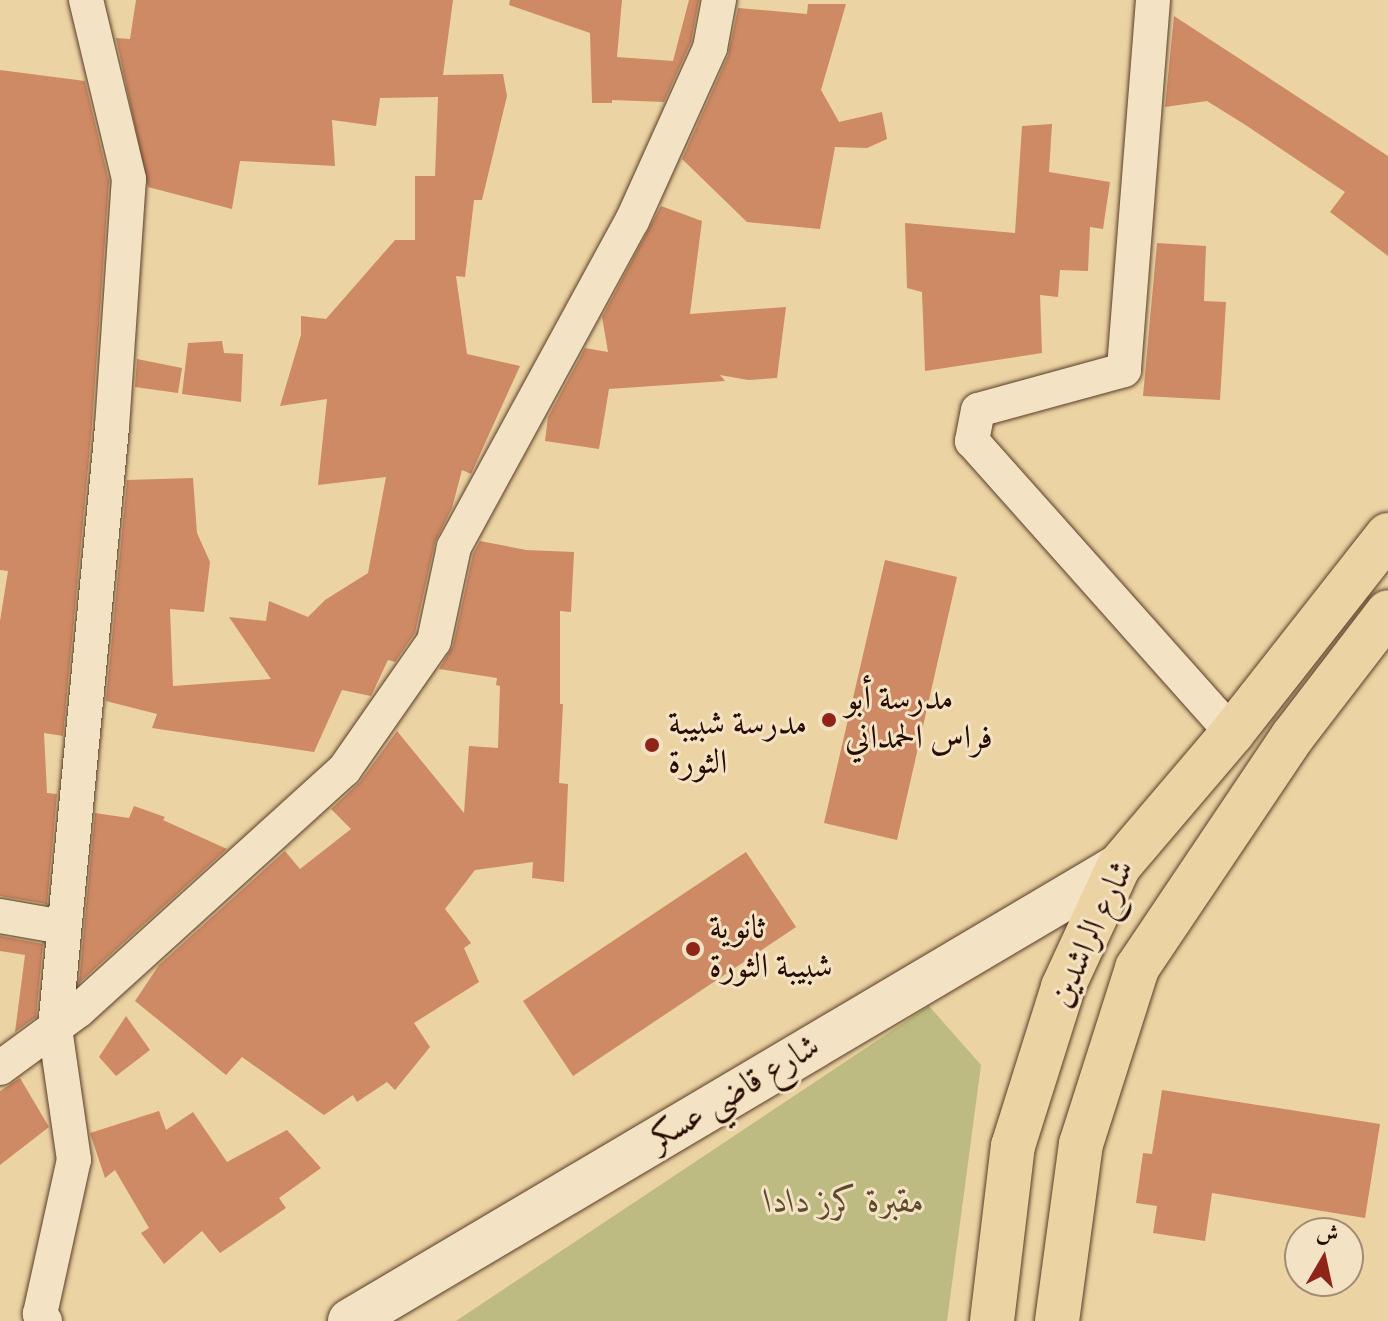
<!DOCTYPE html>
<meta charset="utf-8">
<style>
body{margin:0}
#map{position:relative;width:1388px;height:1321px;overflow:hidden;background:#ecd3a3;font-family:"Sorts Mill Goudy",Amiri,serif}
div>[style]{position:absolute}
.green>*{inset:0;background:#bdbb81}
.building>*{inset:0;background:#ce8a64}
.roads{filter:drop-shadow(0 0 2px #5a3e29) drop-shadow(0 0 2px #5a3e29)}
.street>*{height:34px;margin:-17px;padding:0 17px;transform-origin:17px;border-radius:17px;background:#f3e2c3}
.secondary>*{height:44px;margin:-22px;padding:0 22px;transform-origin:22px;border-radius:22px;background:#f3e2c3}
.primary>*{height:44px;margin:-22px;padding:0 22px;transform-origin:22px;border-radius:22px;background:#ecd3a3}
.dots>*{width:22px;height:22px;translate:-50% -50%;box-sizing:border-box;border:4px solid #f3e2c3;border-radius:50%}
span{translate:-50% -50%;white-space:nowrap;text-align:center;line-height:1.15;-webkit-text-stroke:6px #f3e2c3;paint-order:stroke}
.poi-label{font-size:34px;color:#290c00}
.left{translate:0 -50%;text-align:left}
.street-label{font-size:34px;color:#290c00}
.park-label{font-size:34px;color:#5d492d;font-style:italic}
.north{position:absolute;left:1284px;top:1217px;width:80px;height:80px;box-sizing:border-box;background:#f3e2c3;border:2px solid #a28c75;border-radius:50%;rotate:9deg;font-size:22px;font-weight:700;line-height:32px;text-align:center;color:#290c00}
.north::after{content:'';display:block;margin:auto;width:28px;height:36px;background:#8f2418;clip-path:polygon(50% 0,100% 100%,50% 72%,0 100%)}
</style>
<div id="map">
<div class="green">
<i style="clip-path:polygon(929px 1006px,981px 1065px,947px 1321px,456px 1321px)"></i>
</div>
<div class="building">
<i style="clip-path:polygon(136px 0,453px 0,443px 75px,503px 74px,507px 96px,482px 200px,474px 200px,465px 277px,456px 276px,467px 354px,520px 366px,471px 474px,462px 470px,452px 508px,435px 542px,415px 633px,395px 662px,388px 660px,371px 696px,342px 690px,314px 752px,152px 728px,157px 714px,106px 701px,127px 480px,193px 478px,197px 533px,210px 562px,204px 612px,170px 609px,173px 686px,271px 679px,229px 617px,266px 621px,269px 601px,308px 617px,325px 600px,368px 573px,386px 477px,318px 485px,327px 399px,280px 406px,301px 335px,301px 316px,326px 319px,395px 240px,415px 240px,415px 176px,435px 176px,438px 97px,380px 98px,376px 126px,332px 120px,335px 166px,240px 161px,232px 209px,148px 187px,116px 38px,130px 39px)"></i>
<i style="clip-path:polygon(510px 0,622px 0,617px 57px,673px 61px,689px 0,699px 0,691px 42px,664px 102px,612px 100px,612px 103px,592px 103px,590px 33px,509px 5px)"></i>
<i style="clip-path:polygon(808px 4px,846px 4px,821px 90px,839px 122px,882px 112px,887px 139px,867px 148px,835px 147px,820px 229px,747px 222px,682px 159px,728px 56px,738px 8px,807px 14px)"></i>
<i style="clip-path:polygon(1174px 16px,1388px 156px,1388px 256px,1330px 212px,1345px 192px,1244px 124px,1207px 101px,1165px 107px)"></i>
<i style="clip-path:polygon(0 70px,85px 81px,109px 181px,92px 425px,63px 736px,44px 733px,47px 793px,57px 794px,47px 904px,0 896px,0 621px,8px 571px,0 570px)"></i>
<i style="clip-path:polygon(1052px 124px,1049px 172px,1110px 182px,1103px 229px,1090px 227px,1088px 271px,1060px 270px,1058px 297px,1040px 295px,1042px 353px,925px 371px,922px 292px,907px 288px,905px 223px,1015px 233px,1022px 126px)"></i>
<i style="clip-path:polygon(661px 206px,702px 221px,690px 314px,786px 307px,777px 378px,748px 380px,720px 375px,725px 381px,609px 389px,599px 449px,545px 441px,548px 417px,585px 348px,608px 352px,602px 317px)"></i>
<i style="clip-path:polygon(1157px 243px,1206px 246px,1204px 301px,1226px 302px,1220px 400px,1143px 396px)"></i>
<i style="clip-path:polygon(222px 341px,224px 353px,243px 354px,241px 402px,182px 394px,188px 343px)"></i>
<i style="clip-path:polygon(137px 359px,182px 368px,178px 393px,135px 387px)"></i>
<i style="clip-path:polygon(480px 541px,526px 550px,574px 552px,571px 612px,560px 611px,560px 704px,563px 704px,559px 783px,568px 784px,564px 882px,532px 878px,533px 862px,475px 870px,445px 909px,471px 943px,464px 948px,479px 982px,414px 1023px,430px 1047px,395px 1090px,387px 1082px,357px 1102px,353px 1095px,324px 1115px,242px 1057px,226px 1075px,135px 1001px,159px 965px,285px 851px,300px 869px,351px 829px,331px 809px,360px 782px,397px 731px,464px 813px,469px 746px,498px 748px,500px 686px,496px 685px,497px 678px,439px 669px,453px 646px,473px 554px)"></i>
<i style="clip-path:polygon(885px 560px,957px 577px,897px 840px,824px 823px)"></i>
<i style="clip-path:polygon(134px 806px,165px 817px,163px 820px,227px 849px,79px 983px,95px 813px,129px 818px)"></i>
<i style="clip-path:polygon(746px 852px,796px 927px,573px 1076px,523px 1001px)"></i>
<i style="clip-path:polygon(0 936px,43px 944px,36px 1017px,15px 1032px,25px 955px,0 951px)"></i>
<i style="clip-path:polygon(126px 1016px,150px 1050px,116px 1076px,99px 1057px)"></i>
<i style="clip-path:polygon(20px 1078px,49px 1127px,0 1165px,0 1091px)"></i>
<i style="clip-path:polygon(1162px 1090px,1380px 1124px,1365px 1218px,1212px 1193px,1205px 1241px,1153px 1233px,1157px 1206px,1136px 1203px,1143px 1153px,1152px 1154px)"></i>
<i style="clip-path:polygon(159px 1111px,166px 1130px,193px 1112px,227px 1162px,287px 1130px,321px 1168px,279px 1198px,286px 1208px,220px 1253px,202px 1231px,164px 1264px,141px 1233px,149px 1228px,115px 1170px,105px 1178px,90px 1133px)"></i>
</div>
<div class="roads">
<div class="street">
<i style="left:1153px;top:0;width:371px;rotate:94.5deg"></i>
<i style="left:1124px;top:370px;width:151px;rotate:164.7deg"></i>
<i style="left:978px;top:410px;width:32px;rotate:101deg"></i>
<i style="left:972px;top:441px;width:391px;rotate:48.3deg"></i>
<i style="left:0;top:916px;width:64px;rotate:9.9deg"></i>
<i style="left:0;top:1068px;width:98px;rotate:-36.3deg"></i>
<i style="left:79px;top:1010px;width:358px;rotate:-42.2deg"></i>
<i style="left:344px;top:770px;width:157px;rotate:-55.1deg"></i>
<i style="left:434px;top:641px;width:96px;rotate:-78deg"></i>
<i style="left:454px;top:547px;width:371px;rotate:-61.4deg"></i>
<i style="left:632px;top:221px;width:190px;rotate:-65.7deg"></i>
<i style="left:710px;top:48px;width:49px;rotate:-79.4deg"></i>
<i style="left:45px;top:1321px;width:9px;rotate:-126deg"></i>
<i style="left:40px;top:1314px;width:158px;rotate:-77.6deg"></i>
<i style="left:74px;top:1160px;width:133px;rotate:-98.2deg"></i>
<i style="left:55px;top:1028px;width:604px;rotate:-84.58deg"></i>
<i style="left:112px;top:427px;width:249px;rotate:-86.1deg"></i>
<i style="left:129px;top:179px;width:184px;rotate:-103.5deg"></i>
</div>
<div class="secondary">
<i style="left:350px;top:1321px;width:894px;rotate:-30.61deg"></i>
</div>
<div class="primary">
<i style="left:992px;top:1321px;width:176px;rotate:-83.2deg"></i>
<i style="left:1013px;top:1146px;width:167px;rotate:-72.5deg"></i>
<i style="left:1063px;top:987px;width:133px;rotate:-65.2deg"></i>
<i style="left:1119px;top:866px;width:175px;rotate:-49.6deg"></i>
<i style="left:1232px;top:733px;width:252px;rotate:-51.8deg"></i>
<i style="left:1057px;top:1321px;width:179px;rotate:-82.3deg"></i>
<i style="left:1081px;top:1144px;width:185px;rotate:-72.3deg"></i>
<i style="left:1137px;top:968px;width:280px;rotate:-56.1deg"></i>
<i style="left:1293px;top:736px;width:156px;rotate:-52.5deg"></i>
</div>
</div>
<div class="dots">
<i style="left:829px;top:720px;background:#8f2418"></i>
<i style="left:652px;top:745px;background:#8f2418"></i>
<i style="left:693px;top:949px;background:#8f2418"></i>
</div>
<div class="poi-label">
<span class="left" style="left:845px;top:720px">مدرسة أبو<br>فراس الحمداني</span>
<span class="left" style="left:668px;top:745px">مدرسة شبيبة<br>الثورة</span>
<span class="left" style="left:709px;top:949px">ثانوية<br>شبيبة الثورة</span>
</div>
<div class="street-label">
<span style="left:1093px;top:934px;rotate:-65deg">شارع الراشدين</span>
<span style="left:735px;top:1094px;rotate:-31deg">شارع قاضي عسكر</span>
</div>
<div class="park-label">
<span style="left:845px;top:1204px">مقبرة كرز دادا</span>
</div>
<div class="north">ش</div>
</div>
